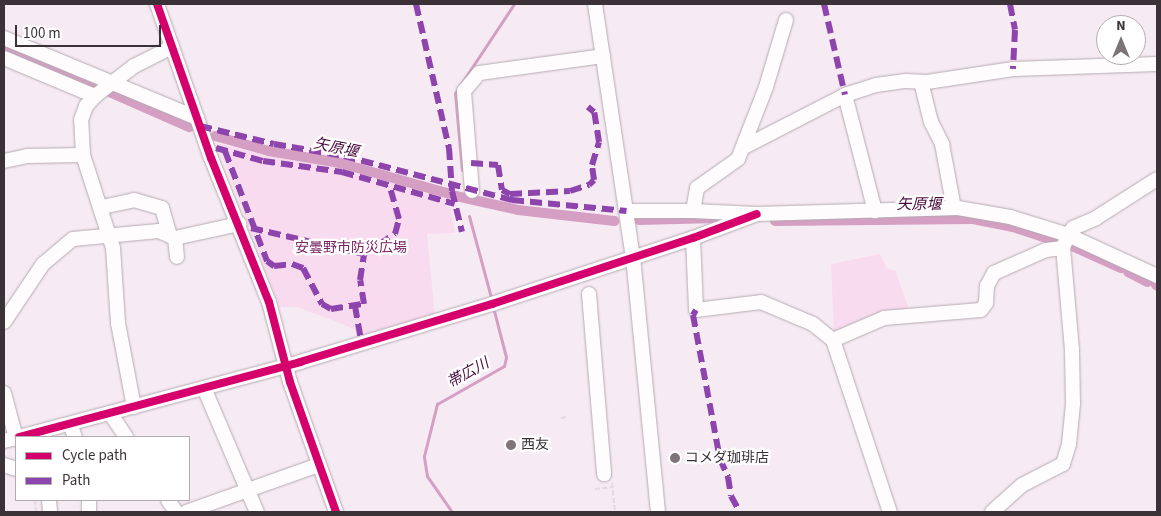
<!DOCTYPE html>
<meta charset="utf-8">
<style>
body{margin:0}
#map{position:relative;width:1161px;height:516px;overflow:hidden;background:#f7ebf3;font-family:"Source Sans 3","Noto Sans JP",sans-serif}
div>[style]{position:absolute}
.green>*{inset:0;background:#f8dbee}
.stream>*{height:3px;margin:-1.5px;padding:0 1.5px;transform-origin:1.5px;border-radius:1.5px;background:#d59fc4}
.canal>*{height:10px;margin:-5px;padding:0 5px;transform-origin:5px;border-radius:5px;background:#d59fc4}
.path>*{height:2px;margin-top:-1px;transform-origin:0;background:repeating-linear-gradient(90deg,#dfdbde 0 5px,transparent 0 7.5px)}
.roads{filter:drop-shadow(0 0 1px #b4abb1) drop-shadow(0 0 1px #b4abb1)}
.minor>*{height:14px;margin:-7px;padding:0 7px;transform-origin:7px;border-radius:7px;background:#fefcfd}
.quiet>*{height:6px;margin-top:-3px;transform-origin:0;background:repeating-linear-gradient(90deg,#8e44ad 0 12px,transparent 0 18px)}
.cycleway>*{height:8px;margin:-4px;padding:0 4px;transform-origin:4px;border-radius:4px;background:#d6006c}
.dots>*{width:14px;height:14px;translate:-50% -50%;box-sizing:border-box;border:2px solid #fff;border-radius:50%}
span{translate:-50% -50%;white-space:nowrap;text-align:center;line-height:1.15;-webkit-text-stroke:4.5px #fff;paint-order:stroke}
.park-label{font-size:14px;color:#782463}
.poi-label{font-size:14px;color:#3b3238}
.left{translate:0 -50%;text-align:left}
.water-label{font-size:15px;color:#4b0b3d;font-style:italic}
.frame{position:absolute;inset:0;border:5px solid #3b3238;pointer-events:none}
.legend{position:absolute;left:15px;top:436px;width:175px;height:65px;box-sizing:border-box;background:#fff;border:1px solid #b1adaf;margin:0;padding:6px 9px;list-style:none;font-size:15px;color:#3b3238}
.legend li{display:flex;align-items:center;gap:10px;height:25px}
.legend b{width:25px;border:1px solid #b1adaf}
.north{position:absolute;left:1096px;top:15px;width:50px;height:50px;box-sizing:border-box;background:#fff;border:1px solid #b1adaf;border-radius:50%;rotate:0deg;font-size:14px;font-weight:700;line-height:20px;text-align:center;color:#3b3238}
.north::after{content:'';display:block;margin:auto;width:18px;height:22px;background:#7d7379;clip-path:polygon(50% 0,100% 100%,50% 72%,0 100%)}
.scale{position:absolute;left:15px;top:25px;width:146px;height:22px;box-sizing:border-box;border:2px solid #3b3238;border-top:0;padding-left:6px;font-size:15px;line-height:18px;white-space:nowrap;color:#3b3238;-webkit-text-stroke:4px #fff;paint-order:stroke}
</style>
<div id="map">
<div class="green">
<i style="clip-path:polygon(217px 143px,263px 155px,343px 169px,449px 200px,455px 233px,427px 234px,435px 316px,357px 340px,355px 330px,345px 325px,297px 307px,280px 307px)"></i>
<i style="clip-path:polygon(880px 254px,887px 269px,895px 270px,910px 312px,834px 335px,831px 264px)"></i>
</div>
<div class="stream">
<i style="left:462px;top:170px;width:77px;rotate:-95.2deg"></i>
<i style="left:455px;top:93px;width:107px;rotate:-56.5deg"></i>
<i style="left:469px;top:216px;width:88px;rotate:74.9deg"></i>
<i style="left:452px;top:512px;width:44px;rotate:-124.8deg"></i>
<i style="left:427px;top:476px;width:20px;rotate:-99deg"></i>
<i style="left:424px;top:456px;width:54px;rotate:-76deg"></i>
<i style="left:437px;top:404px;width:77px;rotate:-29.6deg"></i>
<i style="left:504px;top:366px;width:9px;rotate:-77deg"></i>
<i style="left:506px;top:357px;width:52px;rotate:-104.6deg"></i>
</div>
<div class="canal">
<i style="left:4px;top:47px;width:104px;rotate:22.6deg"></i>
<i style="left:107px;top:91px;width:90px;rotate:23.7deg"></i>
<i style="left:215px;top:136px;width:56px;rotate:15.5deg"></i>
<i style="left:269px;top:151px;width:72px;rotate:9.6deg"></i>
<i style="left:340px;top:163px;width:114px;rotate:15.7deg"></i>
<i style="left:456px;top:196px;width:64px;rotate:12.7deg"></i>
<i style="left:518px;top:210px;width:97px;rotate:6.5deg"></i>
<i style="left:639px;top:220px;width:78px;rotate:-1.5deg"></i>
<i style="left:775px;top:221px;width:198px;rotate:-0.6deg"></i>
<i style="left:973px;top:219px;width:41px;rotate:11.3deg"></i>
<i style="left:1013px;top:227px;width:51px;rotate:18.4deg"></i>
<i style="left:1072px;top:246px;width:54px;rotate:24.2deg"></i>
<i style="left:1128px;top:272px;width:22px;rotate:27deg"></i>
<i style="left:1156px;top:285px;width:1px;rotate:45deg"></i>
</div>
<div class="path">
<i style="left:561px;top:418px;width:5px;rotate:-11deg"></i>
<i style="left:612px;top:483px;width:29px;rotate:84deg"></i>
<i style="left:595px;top:489px;width:17px;rotate:-7deg"></i>
<i style="left:35px;top:500px;width:12px;rotate:85deg"></i>
</div>
<div class="roads">
<div class="minor">
<i style="left:157px;top:4px;width:163px;rotate:70.7deg"></i>
<i style="left:211px;top:158px;width:155px;rotate:68.1deg"></i>
<i style="left:269px;top:302px;width:83px;rotate:75.3deg"></i>
<i style="left:290px;top:382px;width:138px;rotate:70.5deg"></i>
<i style="left:595px;top:4px;width:256px;rotate:81.5deg"></i>
<i style="left:633px;top:257px;width:256px;rotate:84.4deg"></i>
<i style="left:4px;top:38px;width:209px;rotate:22.5deg"></i>
<i style="left:4px;top:58px;width:99px;rotate:22.7deg"></i>
<i style="left:921px;top:82px;width:41px;rotate:76deg"></i>
<i style="left:931px;top:122px;width:25px;rotate:63deg"></i>
<i style="left:942px;top:144px;width:65px;rotate:79.4deg"></i>
<i style="left:845px;top:95px;width:120px;rotate:75.5deg"></i>
<i style="left:744px;top:147px;width:114px;rotate:-27.2deg"></i>
<i style="left:845px;top:95px;width:33px;rotate:-18deg"></i>
<i style="left:876px;top:85px;width:30px;rotate:-8deg"></i>
<i style="left:906px;top:81px;width:21px;rotate:3deg"></i>
<i style="left:927px;top:82px;width:87px;rotate:-8.6deg"></i>
<i style="left:1013px;top:69px;width:144px;rotate:-2deg"></i>
<i style="left:4px;top:161px;width:24px;rotate:-12deg"></i>
<i style="left:27px;top:156px;width:56px;rotate:-1deg"></i>
<i style="left:472px;top:191px;width:100px;rotate:-94.6deg"></i>
<i style="left:464px;top:91px;width:23px;rotate:-50deg"></i>
<i style="left:479px;top:73px;width:125px;rotate:-7.8deg"></i>
<i style="left:102px;top:207px;width:33px;rotate:-12deg"></i>
<i style="left:134px;top:200px;width:29px;rotate:16deg"></i>
<i style="left:162px;top:208px;width:29px;rotate:74deg"></i>
<i style="left:626px;top:211px;width:67px"></i>
<i style="left:693px;top:211px;width:23px;rotate:-80deg"></i>
<i style="left:697px;top:188px;width:50px;rotate:-35.3deg"></i>
<i style="left:738px;top:159px;width:77px;rotate:-68.7deg"></i>
<i style="left:766px;top:87px;width:70px;rotate:-73.4deg"></i>
<i style="left:693px;top:211px;width:64px;rotate:2.7deg"></i>
<i style="left:757px;top:214px;width:201px;rotate:-1.7deg"></i>
<i style="left:958px;top:208px;width:53px;rotate:9.8deg"></i>
<i style="left:1010px;top:217px;width:61px;rotate:17.2deg"></i>
<i style="left:1068px;top:235px;width:98px;rotate:24.7deg"></i>
<i style="left:175px;top:238px;width:19px;rotate:84deg"></i>
<i style="left:693px;top:238px;width:72px;rotate:87.6deg"></i>
<i style="left:696px;top:310px;width:65px;rotate:-7deg"></i>
<i style="left:761px;top:302px;width:56px;rotate:22.9deg"></i>
<i style="left:813px;top:324px;width:26px;rotate:39deg"></i>
<i style="left:833px;top:340px;width:181px;rotate:71.7deg"></i>
<i style="left:589px;top:294px;width:181px;rotate:85.2deg"></i>
<i style="left:4px;top:322px;width:70px;rotate:-56.1deg"></i>
<i style="left:43px;top:264px;width:39px;rotate:-40deg"></i>
<i style="left:73px;top:239px;width:86px;rotate:-5.3deg"></i>
<i style="left:159px;top:231px;width:17px;rotate:24deg"></i>
<i style="left:175px;top:238px;width:66px;rotate:-12.3deg"></i>
<i style="left:833px;top:340px;width:56px;rotate:-23.3deg"></i>
<i style="left:884px;top:318px;width:97px;rotate:-4.7deg"></i>
<i style="left:981px;top:310px;width:9px;rotate:-54deg"></i>
<i style="left:986px;top:303px;width:17px;rotate:-87deg"></i>
<i style="left:987px;top:286px;width:15px;rotate:-62deg"></i>
<i style="left:994px;top:273px;width:57px;rotate:-23.9deg"></i>
<i style="left:1046px;top:250px;width:17px;rotate:-7deg"></i>
<i style="left:204px;top:388px;width:135px;rotate:66.9deg"></i>
<i style="left:4px;top:393px;width:47px;rotate:75.1deg"></i>
<i style="left:134px;top:407px;width:86px;rotate:-100.8deg"></i>
<i style="left:118px;top:323px;width:75px;rotate:-93.8deg"></i>
<i style="left:113px;top:248px;width:98px;rotate:-107.9deg"></i>
<i style="left:83px;top:155px;width:35px;rotate:-93deg"></i>
<i style="left:81px;top:120px;width:15px;rotate:-70deg"></i>
<i style="left:86px;top:106px;width:13px;rotate:-48deg"></i>
<i style="left:95px;top:96px;width:49px;rotate:-37.6deg"></i>
<i style="left:134px;top:66px;width:42px;rotate:-26.6deg"></i>
<i style="left:110px;top:413px;width:29px;rotate:56deg"></i>
<i style="left:70px;top:424px;width:14px;rotate:69deg"></i>
<i style="left:19px;top:437px;width:291px;rotate:-14.9deg"></i>
<i style="left:300px;top:362px;width:201px;rotate:-16.8deg"></i>
<i style="left:492px;top:304px;width:212px;rotate:-18.2deg"></i>
<i style="left:693px;top:238px;width:68px;rotate:-20.6deg"></i>
<i style="left:4px;top:441px;width:12px;rotate:-14deg"></i>
<i style="left:4px;top:465px;width:13px;rotate:18deg"></i>
<i style="left:49px;top:500px;width:12px;rotate:85deg"></i>
<i style="left:89px;top:500px;width:12px;rotate:90deg"></i>
<i style="left:168px;top:500px;width:14px;rotate:56deg"></i>
<i style="left:186px;top:512px;width:141px;rotate:-19.5deg"></i>
<i style="left:992px;top:512px;width:40px;rotate:-42deg"></i>
<i style="left:1022px;top:485px;width:46px;rotate:-27.1deg"></i>
<i style="left:1063px;top:464px;width:21px;rotate:-73deg"></i>
<i style="left:1069px;top:444px;width:40px;rotate:-84.3deg"></i>
<i style="left:1073px;top:404px;width:54px;rotate:-91.1deg"></i>
<i style="left:1072px;top:350px;width:102px;rotate:-95deg"></i>
<i style="left:1063px;top:248px;width:14px;rotate:-69deg"></i>
<i style="left:1068px;top:235px;width:9px;rotate:-54deg"></i>
<i style="left:1073px;top:228px;width:25px;rotate:-23deg"></i>
<i style="left:1096px;top:218px;width:72px;rotate:-32.6deg"></i>
</div>
</div>
<div class="quiet">
<i style="left:416px;top:4px;width:148px;rotate:77.1deg"></i>
<i style="left:449px;top:148px;width:43px;rotate:86deg"></i>
<i style="left:452px;top:191px;width:42px;rotate:76.3deg"></i>
<i style="left:824px;top:4px;width:93px;rotate:77deg"></i>
<i style="left:1010px;top:4px;width:26px;rotate:79deg"></i>
<i style="left:1015px;top:30px;width:39px;rotate:93deg"></i>
<i style="left:200px;top:126px;width:76px;rotate:13.7deg"></i>
<i style="left:274px;top:144px;width:71px;rotate:9.7deg"></i>
<i style="left:344px;top:156px;width:174px;rotate:14.7deg"></i>
<i style="left:512px;top:200px;width:115px;rotate:5.5deg"></i>
<i style="left:216px;top:148px;width:49px;rotate:15.5deg"></i>
<i style="left:263px;top:161px;width:80px;rotate:7.9deg"></i>
<i style="left:342px;top:172px;width:117px;rotate:15.8deg"></i>
<i style="left:225px;top:151px;width:118px;rotate:69.1deg"></i>
<i style="left:267px;top:261px;width:9px;rotate:36deg"></i>
<i style="left:274px;top:266px;width:18px;rotate:-6deg"></i>
<i style="left:292px;top:264px;width:12px;rotate:20deg"></i>
<i style="left:303px;top:268px;width:41px;rotate:62.2deg"></i>
<i style="left:322px;top:304px;width:10px;rotate:29deg"></i>
<i style="left:331px;top:309px;width:33px;rotate:-9deg"></i>
<i style="left:364px;top:304px;width:24px;rotate:-99deg"></i>
<i style="left:360px;top:280px;width:26px;rotate:-81deg"></i>
<i style="left:471px;top:163px;width:27px;rotate:4deg"></i>
<i style="left:498px;top:165px;width:25px;rotate:81deg"></i>
<i style="left:502px;top:190px;width:9px;rotate:27deg"></i>
<i style="left:510px;top:194px;width:60px;rotate:-2.9deg"></i>
<i style="left:570px;top:191px;width:20px;rotate:-18deg"></i>
<i style="left:589px;top:185px;width:7px;rotate:-45deg"></i>
<i style="left:594px;top:180px;width:15px;rotate:-98deg"></i>
<i style="left:592px;top:165px;width:24px;rotate:-73deg"></i>
<i style="left:599px;top:142px;width:30px;rotate:-99deg"></i>
<i style="left:594px;top:112px;width:8px;rotate:-140deg"></i>
<i style="left:251px;top:228px;width:116px;rotate:13deg"></i>
<i style="left:364px;top:254px;width:37px;rotate:-33deg"></i>
<i style="left:395px;top:234px;width:16px;rotate:-75deg"></i>
<i style="left:399px;top:219px;width:33px;rotate:-106deg"></i>
<i style="left:355px;top:306px;width:35px;rotate:80deg"></i>
<i style="left:696px;top:310px;width:6px;rotate:121deg"></i>
<i style="left:693px;top:315px;width:147px;rotate:79.4deg"></i>
<i style="left:720px;top:459px;width:20px;rotate:66deg"></i>
<i style="left:728px;top:477px;width:19px;rotate:81deg"></i>
<i style="left:731px;top:496px;width:18px;rotate:61deg"></i>
</div>
<div class="cycleway">
<i style="left:157px;top:4px;width:163px;rotate:70.7deg"></i>
<i style="left:211px;top:158px;width:155px;rotate:68.1deg"></i>
<i style="left:269px;top:302px;width:83px;rotate:75.3deg"></i>
<i style="left:290px;top:382px;width:138px;rotate:70.5deg"></i>
<i style="left:19px;top:437px;width:291px;rotate:-14.9deg"></i>
<i style="left:300px;top:362px;width:201px;rotate:-16.8deg"></i>
<i style="left:492px;top:304px;width:212px;rotate:-18.2deg"></i>
<i style="left:693px;top:238px;width:68px;rotate:-20.6deg"></i>
</div>
<div class="dots">
<i style="left:511px;top:445px;background:#7d7379"></i>
<i style="left:675px;top:458px;background:#7d7379"></i>
</div>
<div class="park-label">
<span style="left:351px;top:248px">安曇野市防災広場</span>
</div>
<div class="poi-label">
<span class="left" style="left:521px;top:445px">西友</span>
<span class="left" style="left:685px;top:458px">コメダ珈琲店</span>
</div>
<div class="water-label">
<span style="left:336px;top:148px;rotate:12deg">矢原堰</span>
<span style="left:919px;top:205px">矢原堰</span>
<span style="left:468px;top:373px;rotate:-29deg">帯広川</span>
</div>
<div class="frame"></div>
<ul class="legend">
<li><b style="height:6px;background:#d6006c"></b>Cycle path</li>
<li><b style="height:6px;background:#8e44ad"></b>Path</li>
</ul>
<div class="north">N</div>
<div class="scale">100 m</div>
</div>
